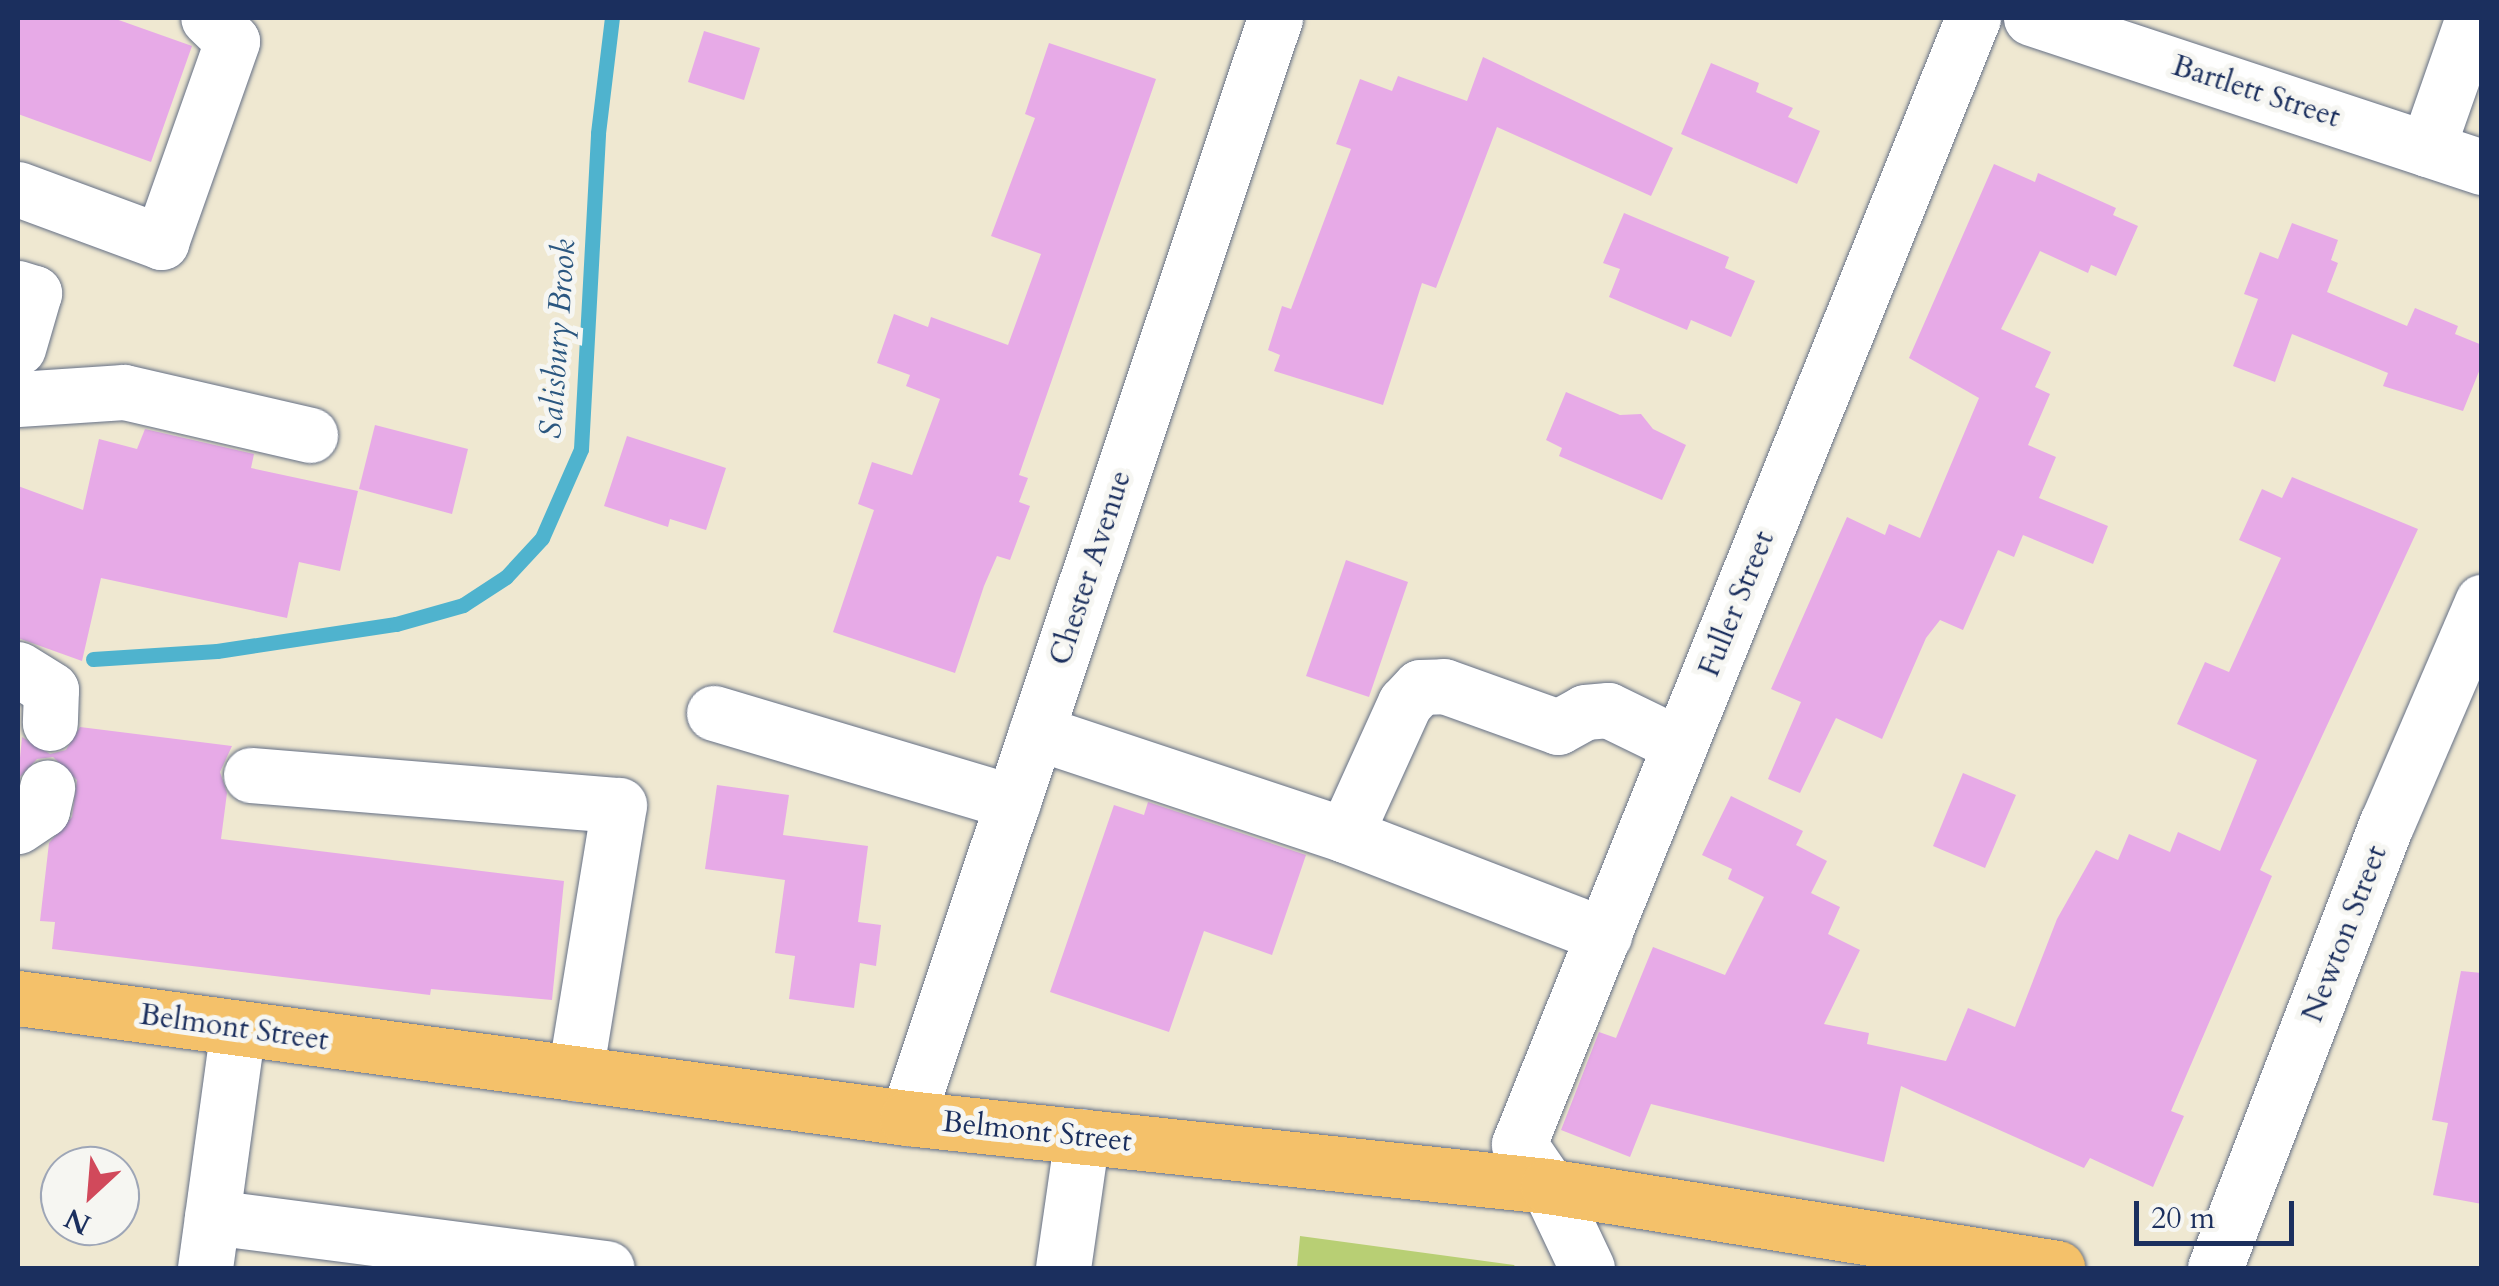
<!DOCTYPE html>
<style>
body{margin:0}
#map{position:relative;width:2499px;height:1286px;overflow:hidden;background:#efe8d1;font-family:Cardo,serif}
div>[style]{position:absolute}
.green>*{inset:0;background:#b8cf74}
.stream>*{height:15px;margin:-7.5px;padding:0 7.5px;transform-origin:7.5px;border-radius:7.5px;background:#4fb3ce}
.building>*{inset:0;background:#e7aae7}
.roads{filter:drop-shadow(0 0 2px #657086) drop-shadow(0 0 2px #657086)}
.minor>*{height:55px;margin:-27.5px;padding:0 27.5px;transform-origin:27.5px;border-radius:27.5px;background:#fff}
.major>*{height:55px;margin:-27.5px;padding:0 27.5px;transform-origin:27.5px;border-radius:27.5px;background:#f4c16a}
span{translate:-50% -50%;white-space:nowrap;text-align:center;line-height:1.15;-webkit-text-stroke:10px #f6f6f2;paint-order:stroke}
.street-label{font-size:30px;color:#1b2f5e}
.water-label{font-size:32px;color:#2b5780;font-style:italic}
.frame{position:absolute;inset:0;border:20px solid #1b2f5e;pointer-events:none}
.north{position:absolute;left:40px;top:1146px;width:100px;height:100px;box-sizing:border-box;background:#f6f6f2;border:2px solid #9ea6b7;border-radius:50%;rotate:206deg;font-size:28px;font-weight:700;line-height:40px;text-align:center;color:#1b2f5e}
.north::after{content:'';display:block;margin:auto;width:35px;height:45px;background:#d1495b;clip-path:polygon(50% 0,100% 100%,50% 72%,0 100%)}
.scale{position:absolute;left:2134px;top:1201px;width:160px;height:45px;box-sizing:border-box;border:5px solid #1b2f5e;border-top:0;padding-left:12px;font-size:30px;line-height:35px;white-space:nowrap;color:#1b2f5e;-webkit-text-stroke:8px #f6f6f2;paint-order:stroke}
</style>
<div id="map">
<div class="green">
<i style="clip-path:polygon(1300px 1236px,1514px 1265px,1516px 1268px,1297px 1268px)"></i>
</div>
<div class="stream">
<i style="left:93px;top:659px;width:124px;rotate:-3.7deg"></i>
<i style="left:217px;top:651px;width:181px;rotate:-8.6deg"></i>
<i style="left:396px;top:624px;width:70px;rotate:-15.8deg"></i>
<i style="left:463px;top:605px;width:51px;rotate:-33.1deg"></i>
<i style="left:506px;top:577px;width:53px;rotate:-47.3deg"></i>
<i style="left:542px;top:538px;width:97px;rotate:-66.3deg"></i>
<i style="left:581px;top:449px;width:316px;rotate:-86.9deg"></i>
<i style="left:598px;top:133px;width:116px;rotate:-83.1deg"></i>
</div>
<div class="building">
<i style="clip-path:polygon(18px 18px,113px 18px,192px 46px,151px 162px,18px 114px)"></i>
<i style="clip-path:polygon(704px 31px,760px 48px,744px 100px,688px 82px)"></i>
<i style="clip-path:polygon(1049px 43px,1156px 79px,1019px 475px,1028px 478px,1019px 502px,1030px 506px,1010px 560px,997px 556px,984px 586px,955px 673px,833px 632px,874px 510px,858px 504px,872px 462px,912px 475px,940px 399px,906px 386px,910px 375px,877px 363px,894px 314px,928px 327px,931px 317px,1008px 345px,1041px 254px,991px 236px,1035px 118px,1025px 114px)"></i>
<i style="clip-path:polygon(1483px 57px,1673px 148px,1651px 196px,1497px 127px,1436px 288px,1422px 283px,1383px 405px,1274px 371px,1280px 355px,1268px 350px,1282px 306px,1291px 309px,1351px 149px,1336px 144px,1360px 79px,1392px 91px,1398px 76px,1467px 101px)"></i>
<i style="clip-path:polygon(1711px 63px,1759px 83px,1756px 92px,1793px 108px,1788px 117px,1820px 131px,1797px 184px,1681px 134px)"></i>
<i style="clip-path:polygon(1994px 164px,2035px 182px,2038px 173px,2116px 208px,2113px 215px,2138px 226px,2116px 276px,2091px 265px,2088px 273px,2040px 251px,2001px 329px,2051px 352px,2035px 387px,2050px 394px,2028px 445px,2056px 457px,2039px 498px,2108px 526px,2093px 564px,2023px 535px,2014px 557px,1998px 550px,1963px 630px,1940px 620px,1926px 638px,1882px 739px,1836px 718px,1800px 793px,1768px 779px,1801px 702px,1771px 689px,1847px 517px,1885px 535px,1889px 524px,1920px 538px,1979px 398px,1909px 358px)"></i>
<i style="clip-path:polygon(1624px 213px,1729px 257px,1725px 268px,1755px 281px,1731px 337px,1691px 320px,1687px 330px,1609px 297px,1620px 269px,1603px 263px)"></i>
<i style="clip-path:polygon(2292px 223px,2338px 240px,2331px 260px,2338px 263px,2327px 292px,2407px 326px,2415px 308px,2458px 326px,2455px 334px,2482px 345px,2482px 364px,2463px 411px,2383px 386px,2388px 373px,2292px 334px,2275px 382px,2233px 366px,2258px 299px,2244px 294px,2260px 252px,2278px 259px)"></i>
<i style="clip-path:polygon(1566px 392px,1620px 415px,1641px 414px,1653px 429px,1686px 445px,1662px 500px,1559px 456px,1562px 448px,1546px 440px)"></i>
<i style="clip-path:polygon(375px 425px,468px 449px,452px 514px,359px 489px)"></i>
<i style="clip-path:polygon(145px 429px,254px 454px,251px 468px,358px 491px,340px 571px,299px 562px,287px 618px,101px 578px,82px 661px,18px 638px,18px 486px,83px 510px,99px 439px,137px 449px)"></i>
<i style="clip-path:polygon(627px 436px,726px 468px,706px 530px,670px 519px,668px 527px,604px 506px)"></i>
<i style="clip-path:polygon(2292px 477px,2418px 529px,2260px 870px,2272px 876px,2171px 1111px,2184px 1116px,2153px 1187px,2090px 1158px,2084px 1168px,1901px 1086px,1884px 1162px,1651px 1104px,1630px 1157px,1561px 1130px,1599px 1032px,1616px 1038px,1653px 947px,1725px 975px,1764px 897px,1728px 879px,1732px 869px,1702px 855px,1731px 796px,1803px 831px,1796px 845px,1827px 861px,1811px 893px,1840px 907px,1828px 934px,1860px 950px,1824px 1024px,1869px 1033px,1867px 1044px,1946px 1061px,1968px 1008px,2015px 1027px,2057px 919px,2096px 850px,2118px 860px,2129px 834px,2170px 852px,2178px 832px,2220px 851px,2257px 760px,2177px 724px,2205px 662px,2229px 672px,2281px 558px,2239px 540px,2262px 489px,2282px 498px)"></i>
<i style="clip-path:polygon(1346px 560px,1408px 582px,1369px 697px,1306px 676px)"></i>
<i style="clip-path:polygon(80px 727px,232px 746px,220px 772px,227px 793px,221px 839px,564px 881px,552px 1000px,431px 989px,430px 995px,52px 949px,55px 922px,40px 921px,49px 843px,72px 817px,77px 780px,53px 757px,37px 759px,18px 779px,22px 737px,50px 754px,66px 750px)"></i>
<i style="clip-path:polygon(1963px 773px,2016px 795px,1985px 868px,1933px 846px)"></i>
<i style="clip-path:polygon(717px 785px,789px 795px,783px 835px,868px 846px,858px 922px,881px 925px,876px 966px,860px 963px,854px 1008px,789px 999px,795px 956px,775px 953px,785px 880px,705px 869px)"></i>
<i style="clip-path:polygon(1148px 802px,1306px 855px,1272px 955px,1204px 931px,1169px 1032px,1050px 992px,1114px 805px,1144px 815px)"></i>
<i style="clip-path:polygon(2461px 971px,2482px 973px,2482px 1204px,2433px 1195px,2448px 1123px,2432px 1120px)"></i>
</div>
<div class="roads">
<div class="minor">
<i style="left:2031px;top:18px;width:475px;rotate:18.3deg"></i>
<i style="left:2427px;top:149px;width:139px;rotate:-70.7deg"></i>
<i style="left:18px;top:189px;width:153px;rotate:20.3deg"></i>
<i style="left:161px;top:242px;width:213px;rotate:-70.5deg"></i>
<i style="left:232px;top:41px;width:33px;rotate:-136deg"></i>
<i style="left:18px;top:288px;width:17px;rotate:17deg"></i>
<i style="left:34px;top:293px;width:57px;rotate:106.2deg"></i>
<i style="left:18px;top:399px;width:106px;rotate:-3.8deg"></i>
<i style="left:124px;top:392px;width:191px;rotate:13deg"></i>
<i style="left:18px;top:669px;width:39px;rotate:32deg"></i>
<i style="left:51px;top:690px;width:33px;rotate:92deg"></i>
<i style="left:714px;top:713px;width:312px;rotate:16.6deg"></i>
<i style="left:1036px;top:732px;width:326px;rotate:18.4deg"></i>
<i style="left:1345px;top:835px;width:278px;rotate:21.1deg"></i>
<i style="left:251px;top:775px;width:369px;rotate:4.7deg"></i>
<i style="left:619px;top:805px;width:272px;rotate:99.3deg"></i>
<i style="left:18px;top:826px;width:29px;rotate:-34deg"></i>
<i style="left:42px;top:810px;width:23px;rotate:-77deg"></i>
<i style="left:1345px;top:835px;width:145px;rotate:-65.6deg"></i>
<i style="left:1405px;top:703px;width:22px;rotate:-47deg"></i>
<i style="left:1420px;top:687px;width:24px;rotate:-2deg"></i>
<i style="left:1444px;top:686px;width:121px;rotate:19.8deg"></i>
<i style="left:1558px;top:727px;width:31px;rotate:-29deg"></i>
<i style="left:1585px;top:712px;width:23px;rotate:-5deg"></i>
<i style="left:1608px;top:710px;width:80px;rotate:25.9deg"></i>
<i style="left:907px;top:1118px;width:1160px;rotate:-71.5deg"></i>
<i style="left:212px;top:1217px;width:398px;rotate:7.4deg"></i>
<i style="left:205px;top:1268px;width:242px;rotate:-82.2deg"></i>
<i style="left:1063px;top:1268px;width:133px;rotate:-81.8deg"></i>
<i style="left:1587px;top:1268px;width:91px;rotate:-115.4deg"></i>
<i style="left:1548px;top:1186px;width:51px;rotate:-124.6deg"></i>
<i style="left:1519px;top:1144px;width:1214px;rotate:-68.04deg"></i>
<i style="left:2215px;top:1268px;width:477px;rotate:-68.9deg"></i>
<i style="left:2387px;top:823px;width:241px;rotate:-66.7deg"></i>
</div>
<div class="major">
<i style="left:18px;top:998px;width:897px;rotate:7.69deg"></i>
<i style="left:907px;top:1118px;width:645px;rotate:6.06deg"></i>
<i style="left:1548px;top:1186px;width:516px;rotate:9.15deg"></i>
</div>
</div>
<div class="street-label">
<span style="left:2256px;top:92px;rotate:18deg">Bartlett Street</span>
<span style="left:1091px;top:568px;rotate:-72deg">Chester Avenue</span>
<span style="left:1737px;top:604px;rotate:-68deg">Fuller Street</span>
<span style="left:2345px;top:934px;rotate:-69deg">Newton Street</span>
<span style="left:234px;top:1028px;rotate:8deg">Belmont Street</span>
<span style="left:1037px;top:1132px;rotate:6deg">Belmont Street</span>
</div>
<div class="water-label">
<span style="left:558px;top:339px;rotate:-86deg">Salisbury Brook</span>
</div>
<div class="frame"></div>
<div class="north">N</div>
<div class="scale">20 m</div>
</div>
